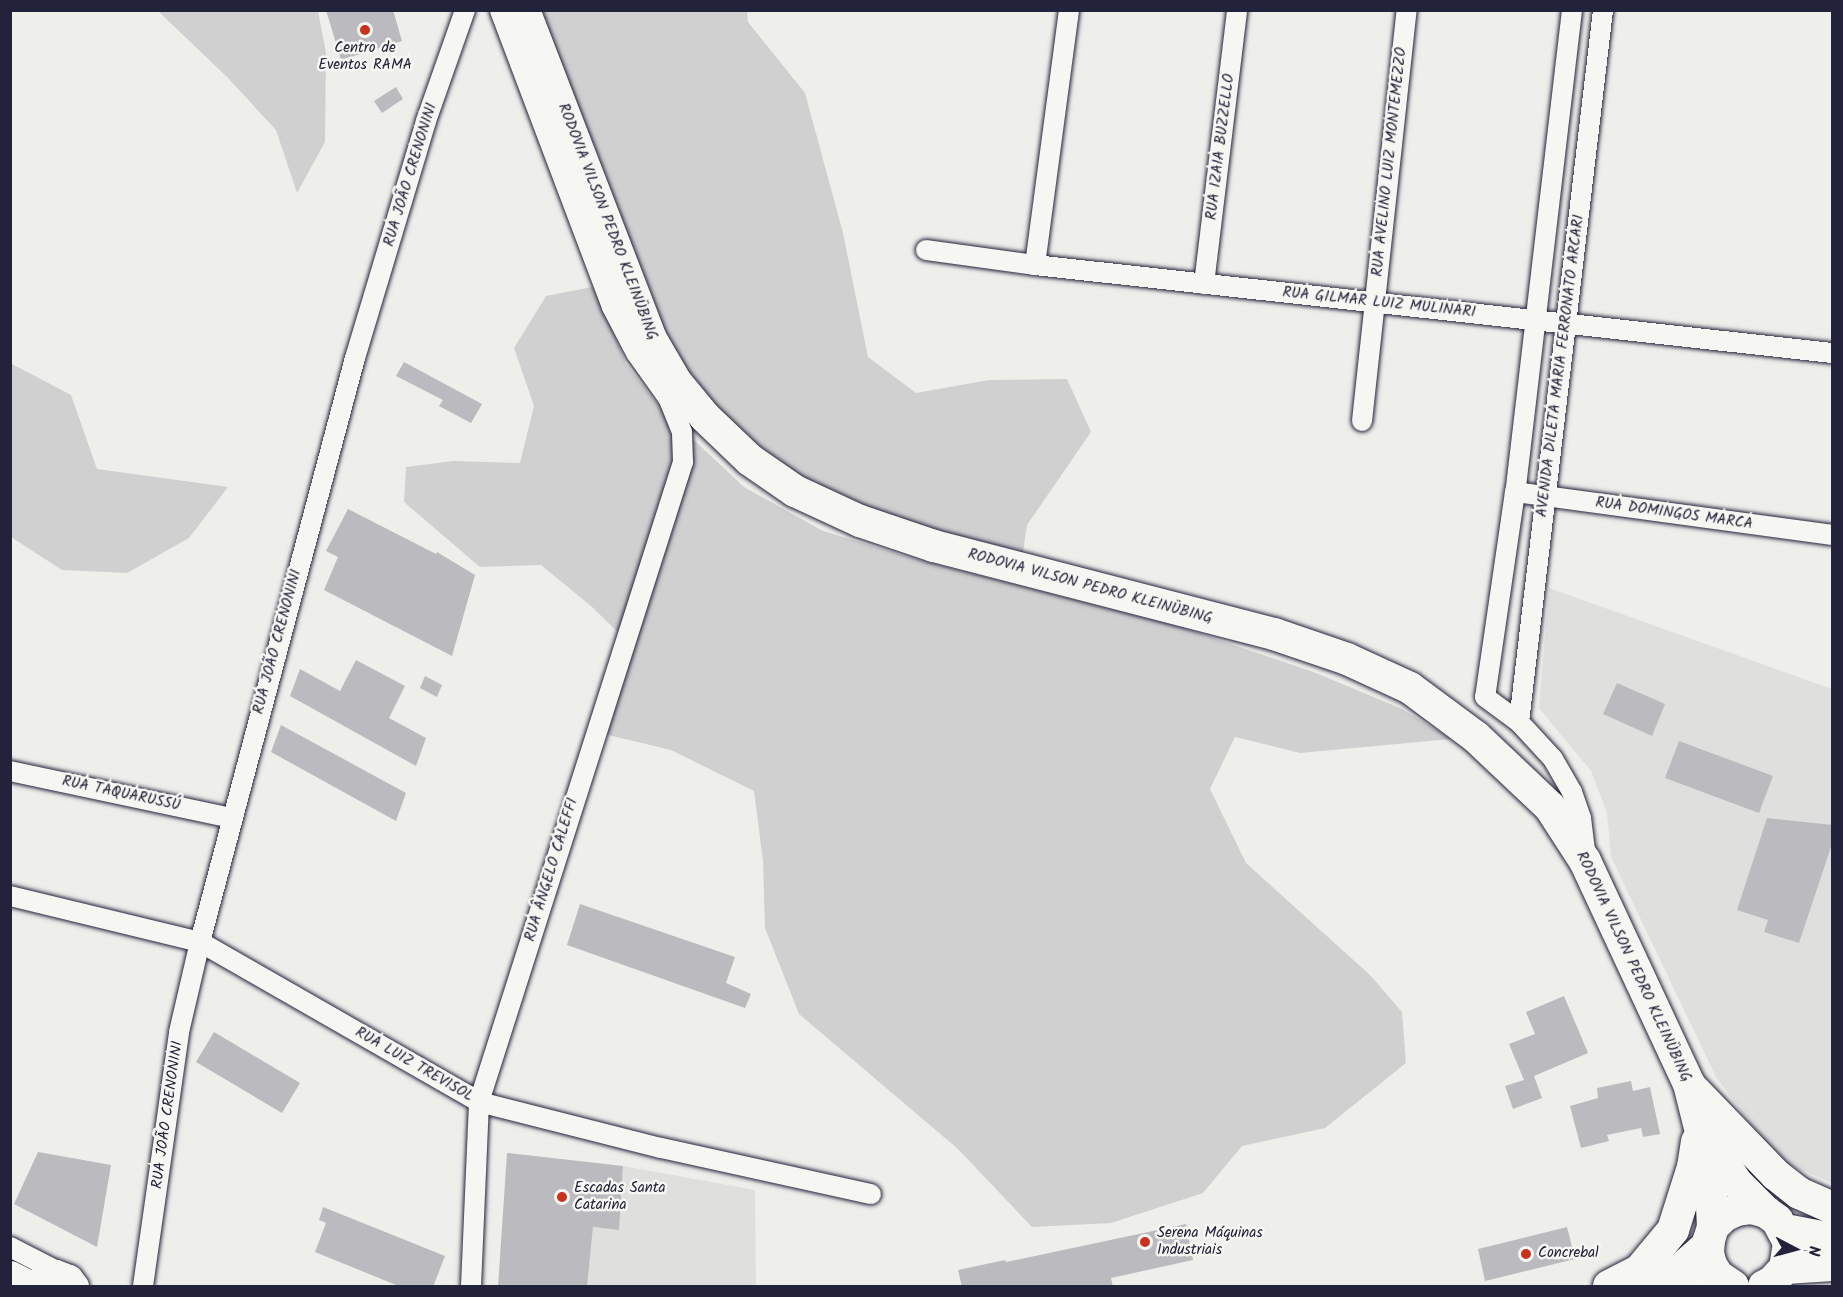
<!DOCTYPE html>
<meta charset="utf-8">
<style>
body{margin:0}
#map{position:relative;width:1843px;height:1297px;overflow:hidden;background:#eeeeeb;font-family:Kalam,sans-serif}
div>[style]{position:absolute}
.built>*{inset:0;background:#dfdfde}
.green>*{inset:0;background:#d0d0d1}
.building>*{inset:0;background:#bbbbbf}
.roads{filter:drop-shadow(0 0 2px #22223b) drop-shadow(0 0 2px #22223b)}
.minor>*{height:20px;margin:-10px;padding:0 10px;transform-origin:10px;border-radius:10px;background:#f6f6f2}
.secondary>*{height:27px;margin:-13.5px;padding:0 13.5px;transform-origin:13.5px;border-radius:13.5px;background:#f6f6f2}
.primary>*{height:32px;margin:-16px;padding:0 16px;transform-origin:16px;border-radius:16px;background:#f6f6f2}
.dots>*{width:16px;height:16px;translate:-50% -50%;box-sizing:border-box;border:3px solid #f6f6f2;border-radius:50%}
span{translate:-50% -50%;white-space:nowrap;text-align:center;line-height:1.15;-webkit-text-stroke:5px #f6f6f2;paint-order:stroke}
.poi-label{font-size:15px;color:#22223b}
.left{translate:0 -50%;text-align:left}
.street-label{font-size:15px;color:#22223b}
.frame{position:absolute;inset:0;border:12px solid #22223b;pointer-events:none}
.north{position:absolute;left:1765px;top:1219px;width:60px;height:60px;-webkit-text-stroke:4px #f6f6f2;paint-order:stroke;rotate:96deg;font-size:16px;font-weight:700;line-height:24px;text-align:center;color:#22223b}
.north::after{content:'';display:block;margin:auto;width:21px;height:27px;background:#22223b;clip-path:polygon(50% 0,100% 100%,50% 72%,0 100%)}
</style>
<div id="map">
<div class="built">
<i style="clip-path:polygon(1549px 588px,1832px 689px,1832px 1183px,1786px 1163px,1757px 1133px,1716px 1077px,1611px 857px,1607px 813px,1591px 771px,1539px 708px)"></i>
<i style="clip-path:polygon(623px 1166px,755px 1190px,756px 1286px,587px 1286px,593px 1227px,619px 1230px)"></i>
</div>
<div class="green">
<i style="clip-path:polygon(158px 11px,318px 11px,326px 53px,325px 142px,297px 193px,276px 130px,227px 77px)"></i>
<i style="clip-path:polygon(536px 11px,747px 11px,748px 22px,805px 93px,843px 233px,868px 357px,916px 393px,989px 380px,1067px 379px,1091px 432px,1027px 525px,1022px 559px,868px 514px,763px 456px,687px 375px,665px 333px)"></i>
<i style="clip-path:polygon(592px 287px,606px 313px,626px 364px,664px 412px,744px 487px,823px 531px,919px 560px,1181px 627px,1316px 673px,1402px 709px,1451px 739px,1300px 753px,1235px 737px,1210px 789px,1246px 863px,1370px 975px,1402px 1012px,1406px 1063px,1325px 1128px,1242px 1146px,1203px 1193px,1111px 1223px,1032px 1227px,958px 1149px,799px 1014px,765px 928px,763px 861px,754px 791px,671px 750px,604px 734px,632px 646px,591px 606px,541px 565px,480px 567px,404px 502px,406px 467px,453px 461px,520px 463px,534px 406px,514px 348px,546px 296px)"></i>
<i style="clip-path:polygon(10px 363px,71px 395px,97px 469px,228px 487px,189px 538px,127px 573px,62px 570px,11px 537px)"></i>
</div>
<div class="building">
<i style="clip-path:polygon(326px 10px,393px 10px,402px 41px,341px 60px)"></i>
<i style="clip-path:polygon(396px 87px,403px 99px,382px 113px,374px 101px)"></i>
<i style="clip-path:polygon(404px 362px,482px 404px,471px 423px,439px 406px,443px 400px,396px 376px)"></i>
<i style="clip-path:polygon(348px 509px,436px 554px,437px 552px,475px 575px,452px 656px,324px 590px,338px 557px,326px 551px)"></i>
<i style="clip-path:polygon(356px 660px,405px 686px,389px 718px,426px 738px,416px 766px,290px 696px,300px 669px,340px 691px)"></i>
<i style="clip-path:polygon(425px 676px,442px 685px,437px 697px,420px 688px)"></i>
<i style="clip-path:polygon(1617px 683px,1665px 704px,1652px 736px,1603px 714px)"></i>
<i style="clip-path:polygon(281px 725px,406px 793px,396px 821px,271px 752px)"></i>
<i style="clip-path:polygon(1679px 741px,1773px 776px,1759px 813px,1665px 778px)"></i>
<i style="clip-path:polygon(1767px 818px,1833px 825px,1833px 841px,1799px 943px,1764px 932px,1768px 920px,1737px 910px)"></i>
<i style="clip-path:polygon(580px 904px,735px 957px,726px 983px,751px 994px,745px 1008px,567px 945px)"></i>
<i style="clip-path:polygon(1564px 996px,1588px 1053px,1534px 1076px,1542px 1098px,1513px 1109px,1505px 1086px,1524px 1080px,1509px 1044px,1535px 1034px,1526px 1012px)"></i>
<i style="clip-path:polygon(214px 1032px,300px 1083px,282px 1113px,196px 1062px)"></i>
<i style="clip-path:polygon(1631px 1081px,1633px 1091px,1650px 1087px,1660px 1134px,1643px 1137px,1641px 1128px,1607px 1135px,1609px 1141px,1581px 1148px,1570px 1106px,1598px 1098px,1597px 1088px)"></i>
<i style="clip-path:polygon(38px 1152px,111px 1165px,97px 1247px,14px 1204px)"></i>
<i style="clip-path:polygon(507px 1153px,623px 1166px,619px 1230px,593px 1227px,587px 1287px,498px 1287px)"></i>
<i style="clip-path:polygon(323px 1207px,445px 1256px,433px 1287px,401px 1287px,315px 1252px,326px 1223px,319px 1220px)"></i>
<i style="clip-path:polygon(1186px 1224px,1193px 1260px,1111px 1278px,1113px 1287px,962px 1287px,958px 1270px,1005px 1260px,1006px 1262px)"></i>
<i style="clip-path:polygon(1567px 1227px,1575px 1259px,1485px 1281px,1478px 1249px)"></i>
</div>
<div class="roads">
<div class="minor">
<i style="left:1572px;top:10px;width:485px;rotate:96.7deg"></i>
<i style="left:1515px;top:492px;width:207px;rotate:98.3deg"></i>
<i style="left:1485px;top:697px;width:42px;rotate:36.3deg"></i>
<i style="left:1519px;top:722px;width:50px;rotate:47.4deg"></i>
<i style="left:1553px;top:759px;width:38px;rotate:60deg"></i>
<i style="left:1572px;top:792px;width:28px;rotate:71deg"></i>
<i style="left:1581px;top:818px;width:34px;rotate:83deg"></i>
<i style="left:926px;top:250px;width:110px;rotate:7.8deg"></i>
<i style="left:1035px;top:265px;width:802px;rotate:6.3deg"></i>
<i style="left:1035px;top:265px;width:257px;rotate:-82.4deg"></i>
<i style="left:1204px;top:284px;width:276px;rotate:-83.1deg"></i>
<i style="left:1362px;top:421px;width:413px;rotate:-83.8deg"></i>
<i style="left:1515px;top:492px;width:320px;rotate:7.7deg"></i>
<i style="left:1519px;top:722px;width:717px;rotate:-83.27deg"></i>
<i style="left:10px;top:771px;width:226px;rotate:12deg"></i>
<i style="left:10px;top:896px;width:195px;rotate:13.6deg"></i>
<i style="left:200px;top:942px;width:322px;rotate:29.8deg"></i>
<i style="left:479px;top:1102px;width:188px;rotate:14.2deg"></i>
<i style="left:661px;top:1148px;width:215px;rotate:12.4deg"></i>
<i style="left:10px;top:1247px;width:59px;rotate:27deg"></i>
<i style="left:143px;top:1286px;width:257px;rotate:-81.9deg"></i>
<i style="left:179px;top:1032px;width:92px;rotate:-76.9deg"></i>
<i style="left:200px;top:942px;width:604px;rotate:-75.14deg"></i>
<i style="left:355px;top:358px;width:247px;rotate:-73.3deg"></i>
<i style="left:426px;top:121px;width:118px;rotate:-70.6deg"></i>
<i style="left:471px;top:1286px;width:184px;rotate:-87.5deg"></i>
<i style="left:479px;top:1102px;width:672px;rotate:-72.32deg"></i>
<i style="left:683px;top:462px;width:30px;rotate:-92deg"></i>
<i style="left:682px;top:432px;width:37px;rotate:-112deg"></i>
<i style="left:668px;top:398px;width:55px;rotate:-125.4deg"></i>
<i style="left:636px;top:353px;width:52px;rotate:-117.6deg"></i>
<i style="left:612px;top:307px;width:317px;rotate:-110.7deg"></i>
</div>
<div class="secondary">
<i style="left:10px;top:1274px;width:28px;rotate:26deg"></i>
<i style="left:35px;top:1286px;width:13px;rotate:-51deg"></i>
<i style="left:43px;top:1276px;width:13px;rotate:-13deg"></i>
<i style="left:56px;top:1273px;width:14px;rotate:21deg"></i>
<i style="left:69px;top:1278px;width:10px;rotate:53deg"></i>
<i style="left:1637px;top:1286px;width:43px;rotate:-23.6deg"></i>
<i style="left:1676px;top:1269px;width:44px;rotate:-41.3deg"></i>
<i style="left:1671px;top:1286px;width:48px;rotate:-12deg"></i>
</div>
<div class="primary">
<i style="left:524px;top:10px;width:353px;rotate:68.9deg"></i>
<i style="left:651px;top:339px;width:50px;rotate:59.8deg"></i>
<i style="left:676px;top:382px;width:45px;rotate:50.4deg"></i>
<i style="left:705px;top:417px;width:62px;rotate:43.7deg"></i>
<i style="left:750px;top:460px;width:55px;rotate:34.6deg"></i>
<i style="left:795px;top:491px;width:72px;rotate:24.8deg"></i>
<i style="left:860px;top:521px;width:78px;rotate:18.7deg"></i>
<i style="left:934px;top:546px;width:351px;rotate:14.5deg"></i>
<i style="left:1274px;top:634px;width:77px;rotate:18.9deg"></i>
<i style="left:1347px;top:659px;width:69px;rotate:24.7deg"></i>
<i style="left:1410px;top:688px;width:82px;rotate:36.6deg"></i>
<i style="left:1476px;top:737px;width:102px;rotate:43.4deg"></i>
<i style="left:1550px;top:807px;width:64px;rotate:57.1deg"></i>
<i style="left:1585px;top:861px;width:246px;rotate:65deg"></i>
<i style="left:1689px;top:1084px;width:87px;rotate:76deg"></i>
<i style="left:1710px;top:1168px;width:59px;rotate:87.1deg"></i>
<i style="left:1691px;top:1087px;width:122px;rotate:46deg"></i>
<i style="left:1776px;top:1175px;width:29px;rotate:38deg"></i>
<i style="left:1799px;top:1193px;width:36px;rotate:24deg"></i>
<i style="left:1710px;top:1141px;width:49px;rotate:57.6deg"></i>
<i style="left:1736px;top:1182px;width:42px;rotate:45deg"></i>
<i style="left:1785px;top:1230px;width:48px;rotate:10.8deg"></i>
<i style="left:1785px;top:1268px;width:47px;rotate:-3.7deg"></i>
<i style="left:1609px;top:1286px;width:34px;rotate:-27deg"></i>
<i style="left:1639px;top:1271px;width:53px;rotate:-50.3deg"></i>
<i style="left:1673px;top:1230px;width:66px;rotate:-72.4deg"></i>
<i style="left:1693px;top:1167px;width:26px;rotate:-81deg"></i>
<i style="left:1733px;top:1286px;width:18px;rotate:-146deg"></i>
<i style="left:1718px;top:1276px;width:13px;rotate:-122deg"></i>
<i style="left:1711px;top:1265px;width:12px;rotate:-104deg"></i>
<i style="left:1708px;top:1253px;width:13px;rotate:-86deg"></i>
<i style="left:1709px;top:1240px;width:14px;rotate:-73deg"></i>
<i style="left:1713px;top:1227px;width:16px;rotate:-45deg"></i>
<i style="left:1724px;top:1216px;width:14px;rotate:-25deg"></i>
<i style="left:1737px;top:1210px;width:15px;rotate:-8deg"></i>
<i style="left:1752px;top:1208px;width:15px;rotate:16deg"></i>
<i style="left:1766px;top:1212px;width:14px;rotate:36deg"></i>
<i style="left:1777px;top:1220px;width:26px;rotate:62deg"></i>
<i style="left:1789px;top:1243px;width:25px;rotate:99deg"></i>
<i style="left:1785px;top:1268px;width:19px;rotate:133deg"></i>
<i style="left:1772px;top:1282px;width:9px;rotate:153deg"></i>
</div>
</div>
<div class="dots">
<i style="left:365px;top:30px;background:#c8321e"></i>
<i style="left:562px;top:1197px;background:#c8321e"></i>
<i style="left:1145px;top:1242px;background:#c8321e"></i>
<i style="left:1526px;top:1254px;background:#c8321e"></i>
</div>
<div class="poi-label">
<span style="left:365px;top:57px">Centro de<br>Eventos RAMA</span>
<span class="left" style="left:574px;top:1197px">Escadas Santa<br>Catarina</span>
<span class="left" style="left:1157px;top:1242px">Serena Máquinas<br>Industriais</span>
<span class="left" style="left:1538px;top:1254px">Concrebal</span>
</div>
<div class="street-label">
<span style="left:1221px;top:147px;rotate:-83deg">RUA IZAIA BUZZELLO</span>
<span style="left:1390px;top:162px;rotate:-84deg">RUA AVELINO LUIZ MONTEMEZZO</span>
<span style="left:411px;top:175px;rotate:-73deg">RUA JOÃO CRENONINI</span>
<span style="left:607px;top:222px;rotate:69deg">RODOVIA VILSON PEDRO KLEINÜBING</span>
<span style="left:1379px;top:303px;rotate:6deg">RUA GILMAR LUIZ MULINARI</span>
<span style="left:1561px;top:366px;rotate:-83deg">AVENIDA DILETA MARIA FERRONATO ARCARI</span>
<span style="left:1674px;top:514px;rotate:8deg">RUA DOMINGOS MARCA</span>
<span style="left:1090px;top:587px;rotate:15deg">RODOVIA VILSON PEDRO KLEINÜBING</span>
<span style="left:278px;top:642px;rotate:-75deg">RUA JOÃO CRENONINI</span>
<span style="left:121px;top:794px;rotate:12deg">RUA TAQUARUSSÚ</span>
<span style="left:552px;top:870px;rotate:-73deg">RUA ÂNGELO CALEFFI</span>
<span style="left:1633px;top:967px;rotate:65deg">RODOVIA VILSON PEDRO KLEINÜBING</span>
<span style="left:414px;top:1065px;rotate:30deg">RUA LUIZ TREVISOL</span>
<span style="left:168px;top:1115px;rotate:-82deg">RUA JOÃO CRENONINI</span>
</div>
<div class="frame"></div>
<div class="north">N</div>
</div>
